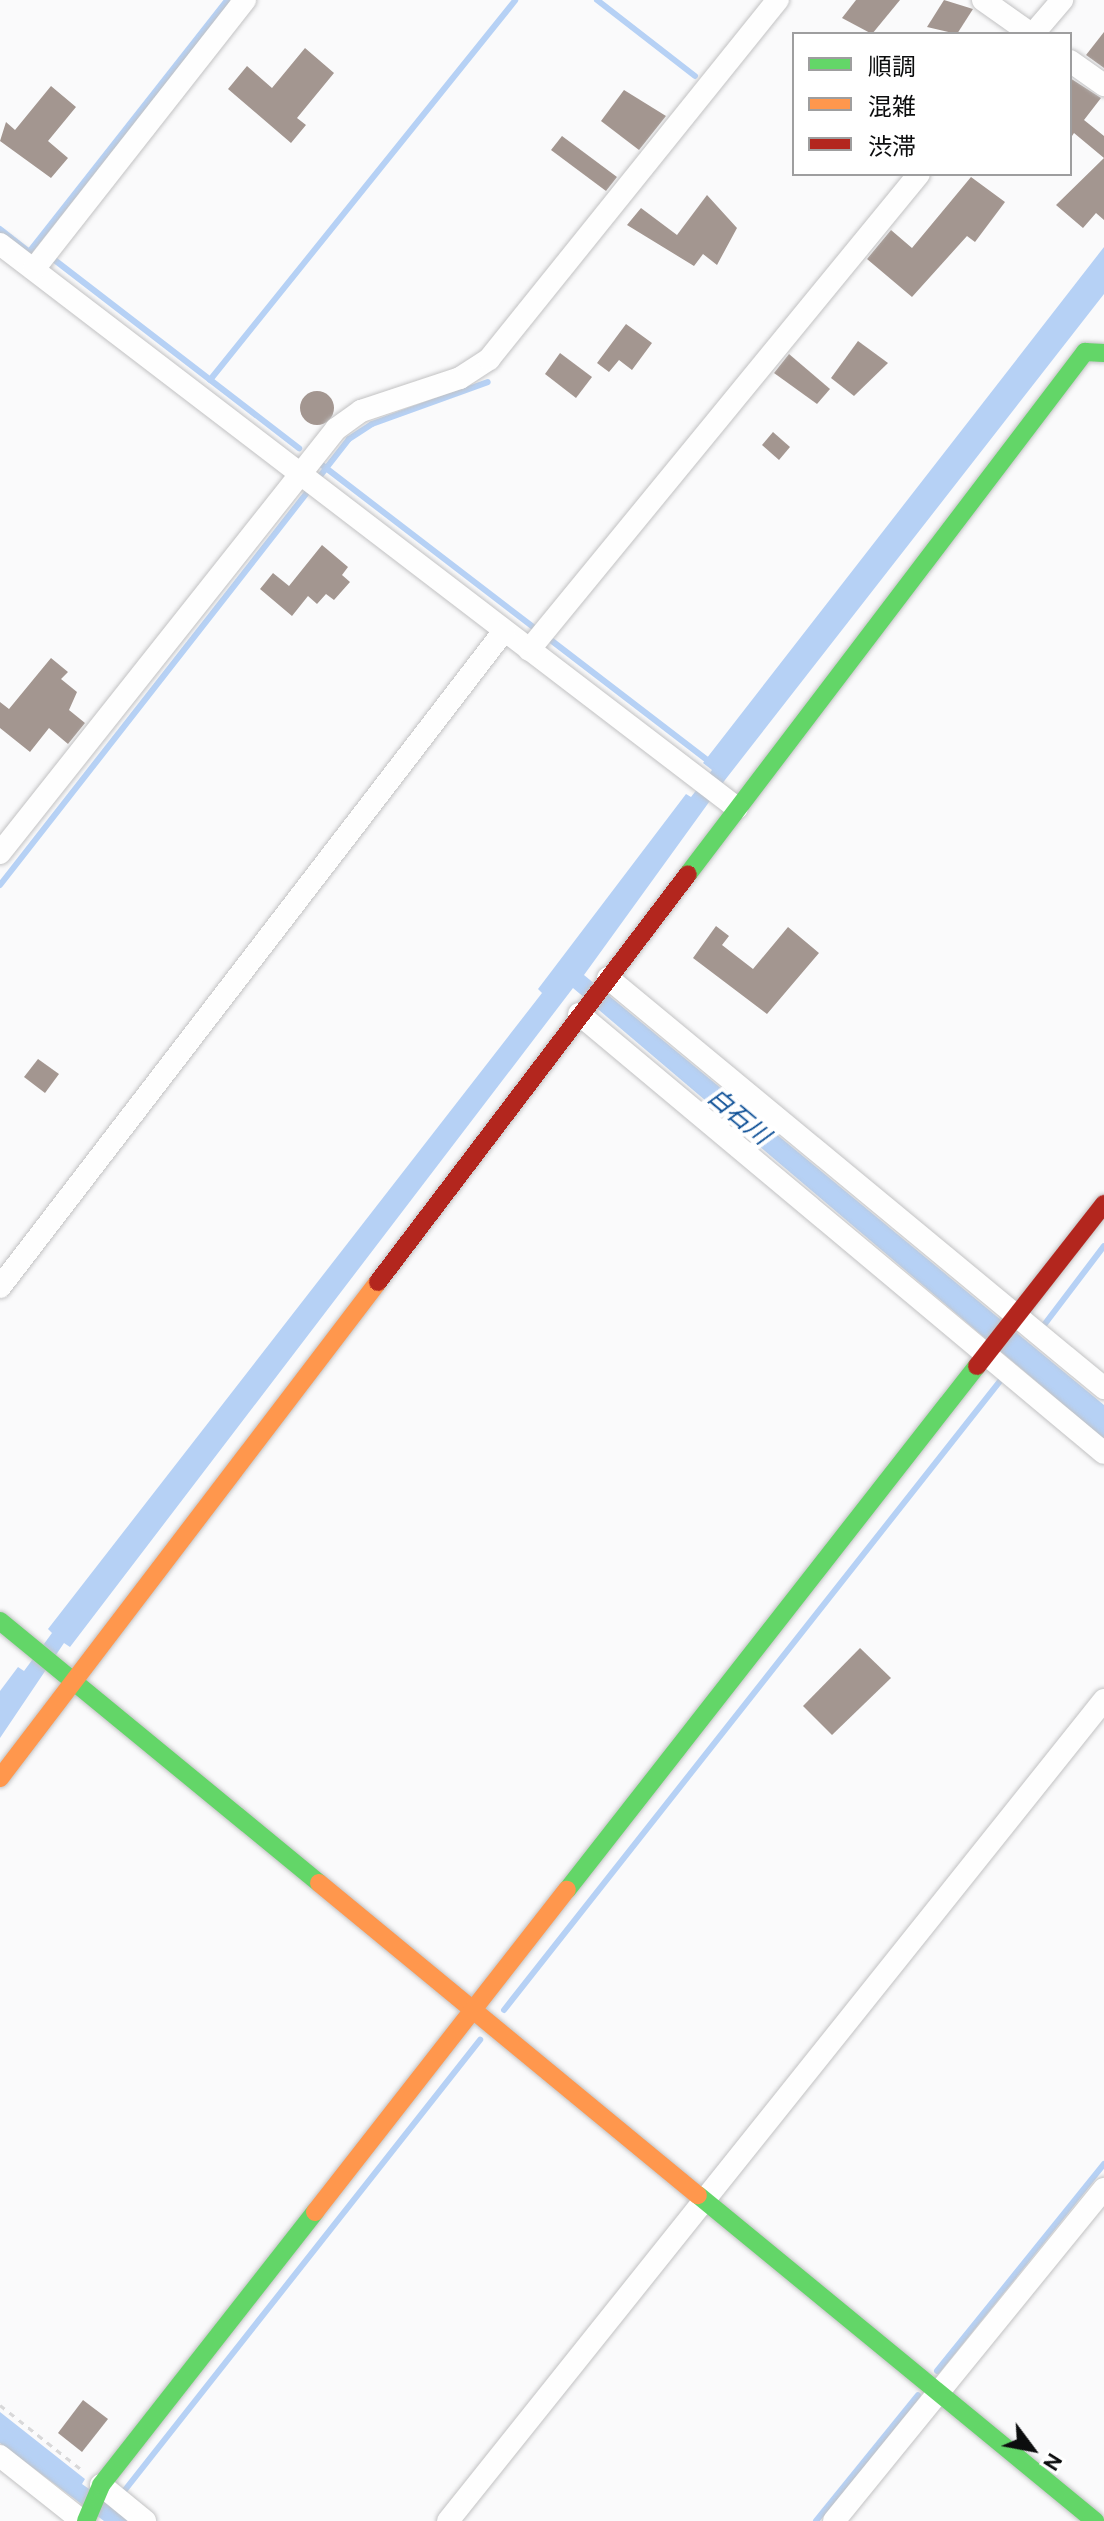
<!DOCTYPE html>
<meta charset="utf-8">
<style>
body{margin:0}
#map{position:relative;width:1104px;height:2521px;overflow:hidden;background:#fafafb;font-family:Cabin,"Noto Sans JP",sans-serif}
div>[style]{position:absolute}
.water>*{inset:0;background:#b6d1f5}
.stream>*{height:6px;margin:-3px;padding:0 3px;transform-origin:3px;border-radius:3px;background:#b6d1f5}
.building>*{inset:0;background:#a39690}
.round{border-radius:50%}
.path>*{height:3px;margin-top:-1.5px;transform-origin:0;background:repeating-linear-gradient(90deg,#d8d8d9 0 6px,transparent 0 12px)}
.roads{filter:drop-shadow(0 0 2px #c2c2c3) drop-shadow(0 0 2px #c2c2c3)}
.street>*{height:22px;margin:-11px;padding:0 11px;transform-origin:11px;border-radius:11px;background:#fefefe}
.fast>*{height:18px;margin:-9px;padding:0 9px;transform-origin:9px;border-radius:9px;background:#63d668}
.slow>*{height:18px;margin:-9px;padding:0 9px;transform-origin:9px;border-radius:9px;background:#ff974d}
.jam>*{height:18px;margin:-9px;padding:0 9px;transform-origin:9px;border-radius:9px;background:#b3261e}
span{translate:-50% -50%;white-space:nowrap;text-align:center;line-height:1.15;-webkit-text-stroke:8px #fff;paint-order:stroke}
.water-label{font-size:24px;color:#0a4d95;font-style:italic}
.legend{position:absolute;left:792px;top:32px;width:280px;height:144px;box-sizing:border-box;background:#fff;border:2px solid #9e9e9f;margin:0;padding:10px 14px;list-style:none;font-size:24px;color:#0c0d0e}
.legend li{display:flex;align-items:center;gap:16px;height:40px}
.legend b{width:40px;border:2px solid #9e9e9f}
.north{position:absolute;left:992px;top:2409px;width:80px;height:80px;-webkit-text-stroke:6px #fff;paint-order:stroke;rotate:122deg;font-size:22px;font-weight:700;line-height:32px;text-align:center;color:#0c0d0e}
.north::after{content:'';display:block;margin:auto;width:28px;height:36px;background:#0c0d0e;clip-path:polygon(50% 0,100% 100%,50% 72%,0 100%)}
</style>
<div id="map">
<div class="water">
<i style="clip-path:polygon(1104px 247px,1104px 294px,725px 780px,584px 975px,1104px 1405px,1104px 1439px,573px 988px,70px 1647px,64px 1643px,0 1738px,0 1691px,18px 1667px,24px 1671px,52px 1633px,48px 1629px,542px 993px,538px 989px,686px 794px,691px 797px,712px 770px,703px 763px)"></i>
<i style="clip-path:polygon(0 2412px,85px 2479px,82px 2484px,135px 2521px,104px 2521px,0 2443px)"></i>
</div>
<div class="stream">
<i style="left:597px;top:0;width:124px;rotate:37.8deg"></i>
<i style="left:0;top:229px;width:37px;rotate:38deg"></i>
<i style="left:29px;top:252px;width:320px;rotate:-51.8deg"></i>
<i style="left:52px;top:258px;width:312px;rotate:37.6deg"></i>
<i style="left:210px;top:380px;width:487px;rotate:-51.2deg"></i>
<i style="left:322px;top:465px;width:266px;rotate:37.5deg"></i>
<i style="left:552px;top:641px;width:200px;rotate:37.5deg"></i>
<i style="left:0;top:885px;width:566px;rotate:-51.96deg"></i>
<i style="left:349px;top:439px;width:27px;rotate:-33deg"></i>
<i style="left:372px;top:424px;width:123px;rotate:-19.9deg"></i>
<i style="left:1041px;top:1329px;width:104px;rotate:-52.8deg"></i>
<i style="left:504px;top:2010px;width:807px;rotate:-51.74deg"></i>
<i style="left:937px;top:2371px;width:266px;rotate:-51.1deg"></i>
<i style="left:121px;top:2495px;width:580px;rotate:-51.73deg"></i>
<i style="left:816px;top:2521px;width:162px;rotate:-51deg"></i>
</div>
<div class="building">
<i style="clip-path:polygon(856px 0,900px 0,872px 34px,842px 18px)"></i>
<i style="clip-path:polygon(944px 0,973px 9px,957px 34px,927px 27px)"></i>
<i style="clip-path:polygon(1104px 32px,1104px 68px,1086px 55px)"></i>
<i style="clip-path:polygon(305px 48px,334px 73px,297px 118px,306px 125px,291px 143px,228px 89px,247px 66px,272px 88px)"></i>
<i style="clip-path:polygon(1070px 78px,1101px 98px,1084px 120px,1104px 136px,1104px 158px,1074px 133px,1070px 139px)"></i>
<i style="clip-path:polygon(51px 86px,76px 107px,48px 141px,68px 158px,51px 178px,0 141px,6px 122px,15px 130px)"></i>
<i style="clip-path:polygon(624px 90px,666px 116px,639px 150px,601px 121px)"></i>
<i style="clip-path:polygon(562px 136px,617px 177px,606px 191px,551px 150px)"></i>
<i style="clip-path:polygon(1104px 158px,1104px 220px,1096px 213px,1083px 228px,1056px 205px)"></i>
<i style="clip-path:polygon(971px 177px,1005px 202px,975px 242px,967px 236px,912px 297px,867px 259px,891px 230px,912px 248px)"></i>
<i style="clip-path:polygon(707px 195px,737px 228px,717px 265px,703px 254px,694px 266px,627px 225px,641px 208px,677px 235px)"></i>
<i style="clip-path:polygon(626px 324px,652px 343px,632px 370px,619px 360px,609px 372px,597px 363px)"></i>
<i style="clip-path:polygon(858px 341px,888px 363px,854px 396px,831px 378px)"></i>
<i style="clip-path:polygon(560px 353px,592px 377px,576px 398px,545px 374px)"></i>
<i style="clip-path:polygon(789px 354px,830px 389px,817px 404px,774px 373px)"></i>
<i class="round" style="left:300px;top:391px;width:34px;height:34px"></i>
<i style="clip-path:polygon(773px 432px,790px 447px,779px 460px,762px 445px)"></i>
<i style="clip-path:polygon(322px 545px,348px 567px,342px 575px,350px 582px,334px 600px,326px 594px,317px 604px,308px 596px,292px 616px,260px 589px,273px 573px,289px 586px)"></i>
<i style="clip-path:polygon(51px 658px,68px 672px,61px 679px,77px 692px,69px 710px,85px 723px,68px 744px,49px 728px,30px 752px,0 728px,0 702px,9px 709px)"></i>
<i style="clip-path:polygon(716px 926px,729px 936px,722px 945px,753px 969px,788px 927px,819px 953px,767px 1014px,693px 958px)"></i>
<i style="clip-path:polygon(38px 1059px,59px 1074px,45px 1093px,24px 1077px)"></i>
<i style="clip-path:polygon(860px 1648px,891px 1678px,832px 1735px,803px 1706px)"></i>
<i style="clip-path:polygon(83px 2400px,108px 2419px,82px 2452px,58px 2433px)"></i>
</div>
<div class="path">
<i style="left:0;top:2405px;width:105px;rotate:38.4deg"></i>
</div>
<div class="roads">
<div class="street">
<i style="left:983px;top:0;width:59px;rotate:35.3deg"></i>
<i style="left:1033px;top:34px;width:45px;rotate:-49.5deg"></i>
<i style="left:1070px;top:61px;width:42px;rotate:35.2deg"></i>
<i style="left:0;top:244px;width:928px;rotate:37.43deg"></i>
<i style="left:34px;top:269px;width:342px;rotate:-51.9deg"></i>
<i style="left:529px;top:650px;width:615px;rotate:-50.67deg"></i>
<i style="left:0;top:853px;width:541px;rotate:-51.6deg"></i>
<i style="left:336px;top:429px;width:31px;rotate:-36deg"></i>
<i style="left:361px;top:411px;width:104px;rotate:-18.4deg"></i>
<i style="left:460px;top:378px;width:35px;rotate:-33deg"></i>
<i style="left:489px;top:359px;width:461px;rotate:-51.2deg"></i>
<i style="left:608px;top:978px;width:644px;rotate:39.58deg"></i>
<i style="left:579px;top:1014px;width:684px;rotate:39.9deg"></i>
<i style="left:0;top:1287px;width:827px;rotate:-52.47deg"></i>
<i style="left:0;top:2456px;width:105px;rotate:38.4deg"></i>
<i style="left:101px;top:2485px;width:57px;rotate:39.3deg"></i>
<i style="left:448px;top:2521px;width:1051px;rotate:-51.37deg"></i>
<i style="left:834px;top:2521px;width:428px;rotate:-50.9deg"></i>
</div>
<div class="fast">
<i style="left:688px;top:874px;width:656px;rotate:-52.75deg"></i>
<i style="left:1085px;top:352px;width:19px;rotate:3deg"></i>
<i style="left:0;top:1621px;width:413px;rotate:39.4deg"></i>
<i style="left:567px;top:1890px;width:665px;rotate:-51.96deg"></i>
<i style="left:698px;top:2195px;width:514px;rotate:39.39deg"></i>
<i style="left:86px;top:2521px;width:39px;rotate:-67deg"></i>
<i style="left:101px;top:2485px;width:347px;rotate:-51.9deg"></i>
</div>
<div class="slow">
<i style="left:0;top:1778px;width:624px;rotate:-52.69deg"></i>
<i style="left:319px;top:1883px;width:491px;rotate:39.5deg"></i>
<i style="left:315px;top:2212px;width:409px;rotate:-52deg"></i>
</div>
<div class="jam">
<i style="left:378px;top:1282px;width:512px;rotate:-52.77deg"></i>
<i style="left:977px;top:1366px;width:206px;rotate:-51.9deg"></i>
</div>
</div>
<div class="water-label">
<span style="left:739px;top:1116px;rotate:40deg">白石川</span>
</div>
<ul class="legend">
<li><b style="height:10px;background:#63d668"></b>順調</li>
<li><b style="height:10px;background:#ff974d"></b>混雑</li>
<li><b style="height:10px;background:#b3261e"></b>渋滞</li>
</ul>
<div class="north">N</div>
</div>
